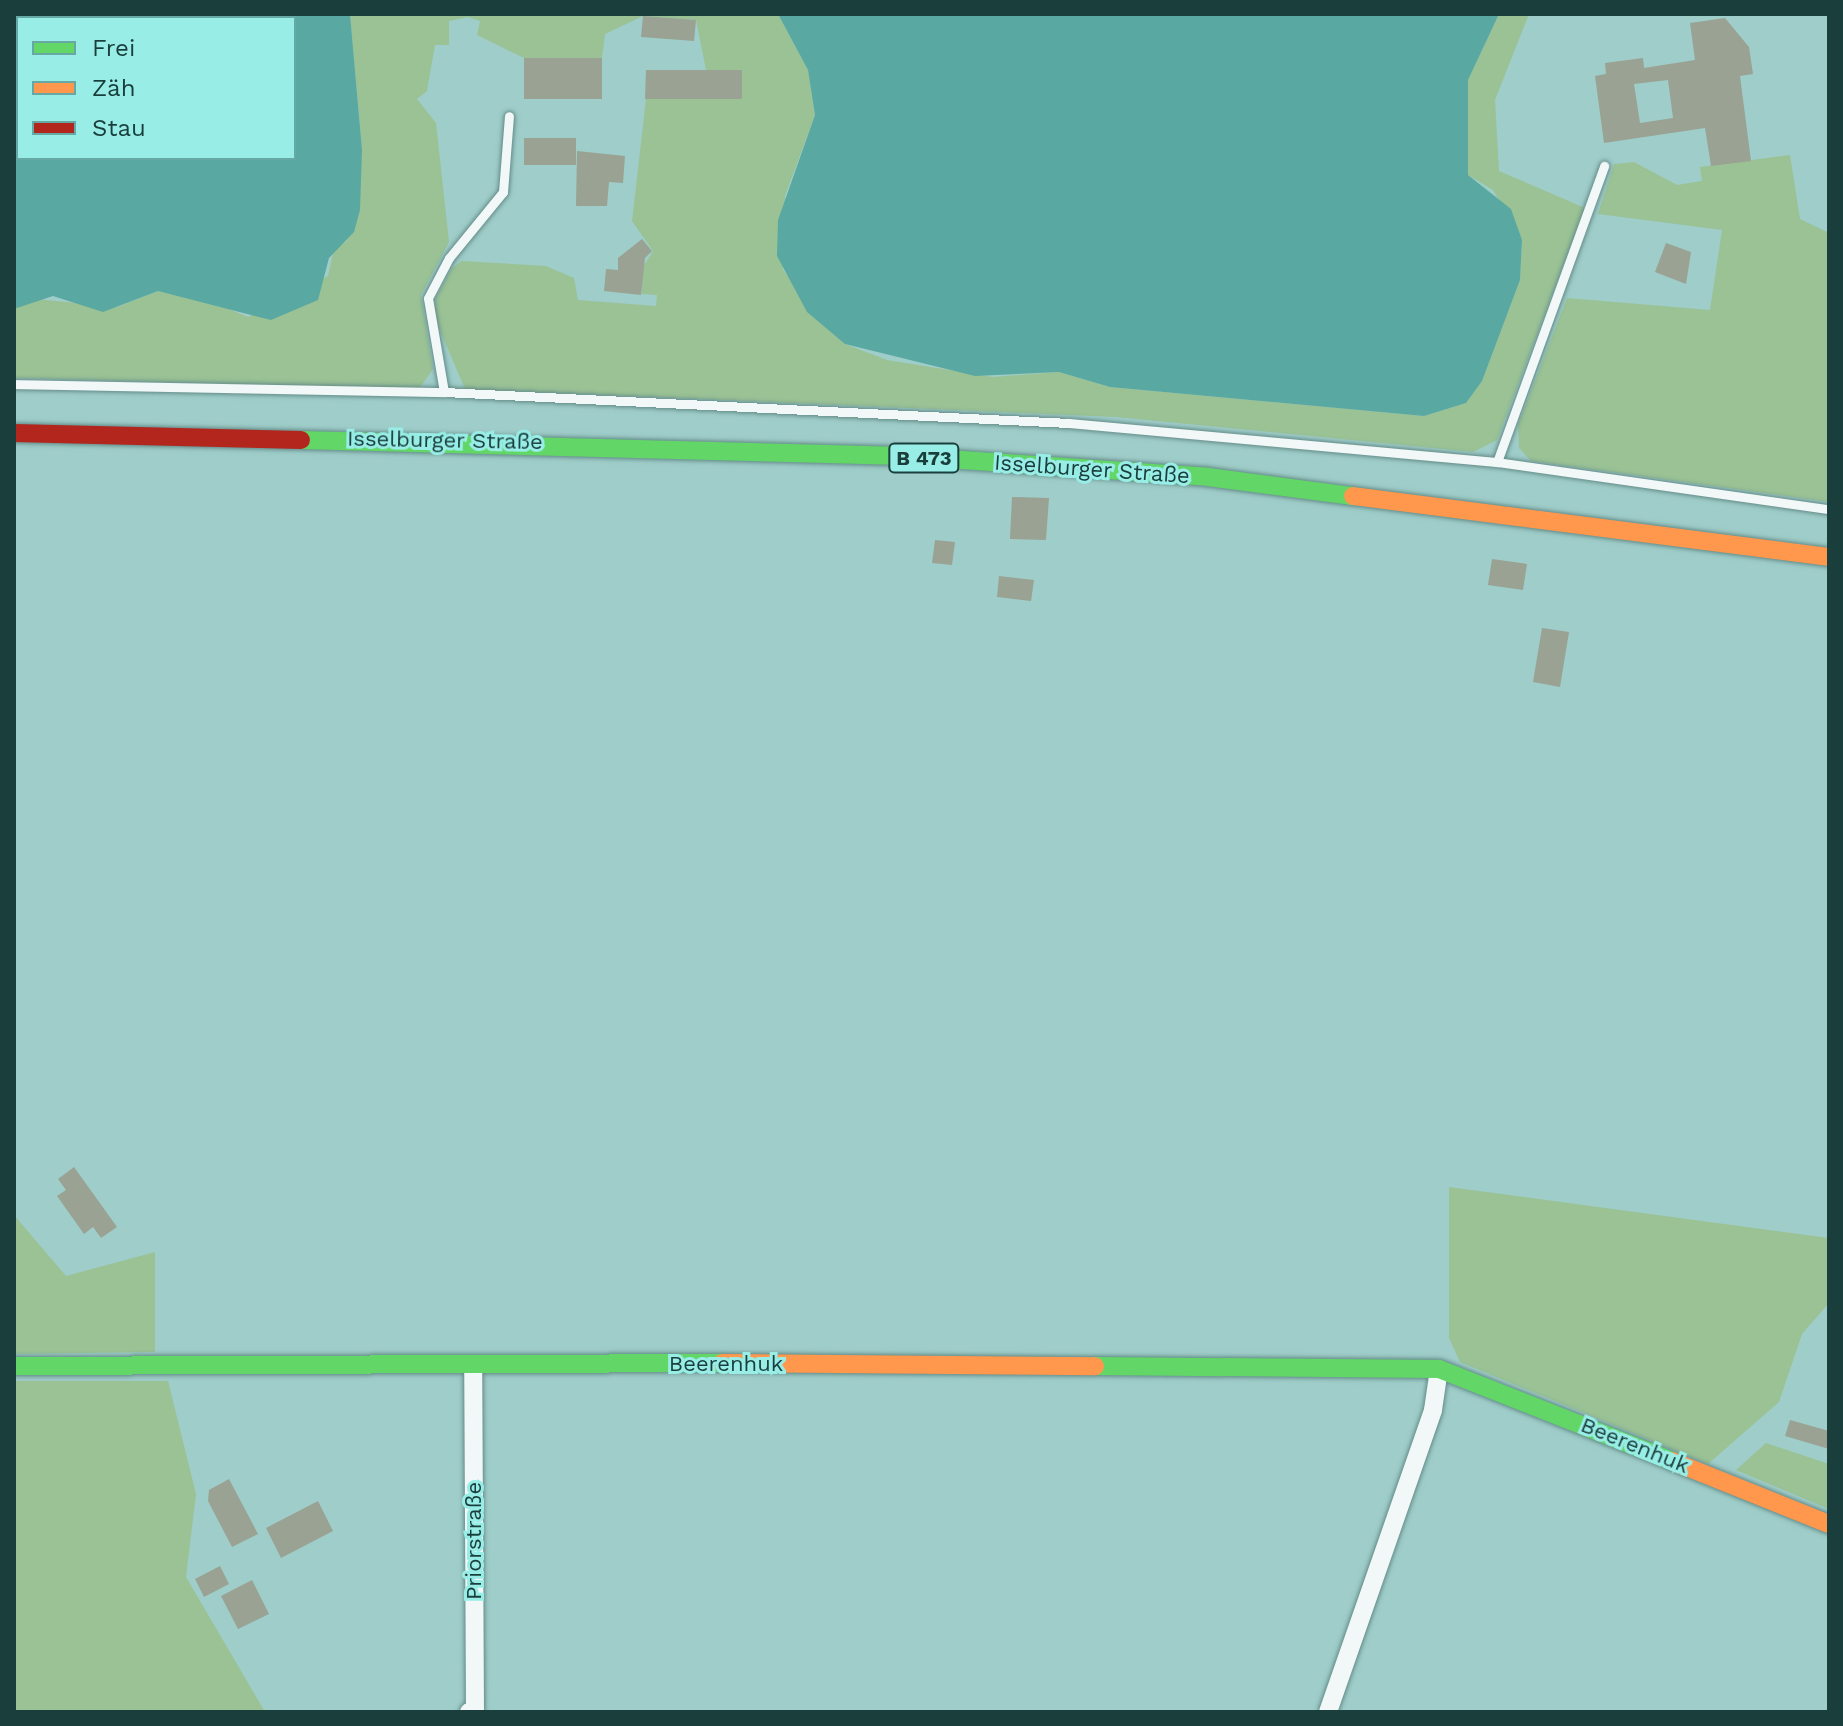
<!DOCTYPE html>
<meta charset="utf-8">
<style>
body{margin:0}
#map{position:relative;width:1843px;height:1726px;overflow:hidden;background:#9fcdc9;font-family:"Work Sans",sans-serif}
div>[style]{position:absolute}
.green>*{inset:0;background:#9ac295}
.water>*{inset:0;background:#5aa8a2}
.building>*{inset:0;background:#99a293}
.roads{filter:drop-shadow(0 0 2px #648c89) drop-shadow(0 0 2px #648c89)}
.lane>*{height:9px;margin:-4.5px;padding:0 4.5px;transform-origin:4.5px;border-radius:4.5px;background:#f1f8f7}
.street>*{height:18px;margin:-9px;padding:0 9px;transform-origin:9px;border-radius:9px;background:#f1f8f7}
.fast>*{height:18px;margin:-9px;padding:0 9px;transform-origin:9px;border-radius:9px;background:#63d668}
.slow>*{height:18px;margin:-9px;padding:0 9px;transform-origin:9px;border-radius:9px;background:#ff974d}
.jam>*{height:18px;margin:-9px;padding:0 9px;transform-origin:9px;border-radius:9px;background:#b3261e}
span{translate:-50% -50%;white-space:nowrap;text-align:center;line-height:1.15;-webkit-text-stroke:6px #98eee7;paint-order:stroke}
.shield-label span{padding:2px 6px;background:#98eee7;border:2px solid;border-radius:6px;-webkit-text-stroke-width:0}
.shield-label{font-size:20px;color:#1a3e3c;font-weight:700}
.street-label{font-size:22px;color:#1a3e3c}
.frame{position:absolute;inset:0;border:16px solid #1a3e3c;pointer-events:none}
.legend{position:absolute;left:16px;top:16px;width:280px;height:144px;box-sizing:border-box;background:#98eee7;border:2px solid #66a8a3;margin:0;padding:10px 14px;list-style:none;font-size:24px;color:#1a3e3c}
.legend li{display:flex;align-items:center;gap:16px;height:40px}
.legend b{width:40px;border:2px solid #66a8a3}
</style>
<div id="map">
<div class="green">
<i style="clip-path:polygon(350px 14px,778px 14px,808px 70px,815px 115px,785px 196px,783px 270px,845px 344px,887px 360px,993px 377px,1059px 372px,1110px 387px,1424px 416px,1466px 403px,1482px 380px,1520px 280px,1522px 240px,1493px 190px,1468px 175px,1468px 80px,1499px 14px,1529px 14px,1495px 100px,1499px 171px,1585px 208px,1497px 440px,1473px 452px,1116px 417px,465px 389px,435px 319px,435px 300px,452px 268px,462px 261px,546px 266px,574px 278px,578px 300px,656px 306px,657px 295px,642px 294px,640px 272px,653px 251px,632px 221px,646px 99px,741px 99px,741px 70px,706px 70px,696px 20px,643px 16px,605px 34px,602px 58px,524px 58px,477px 35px,480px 21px,468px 17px,449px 21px,449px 45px,435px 45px,427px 91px,417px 99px,436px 123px,449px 242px,421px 295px,433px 369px,419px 389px,14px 378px,14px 309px,36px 299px,117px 307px,158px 291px,200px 297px,248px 317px,328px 276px,334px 248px,347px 241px,362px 150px)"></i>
<i style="clip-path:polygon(1790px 155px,1800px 219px,1829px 233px,1829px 502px,1531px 461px,1519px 448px,1518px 425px,1567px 298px,1710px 310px,1722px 230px,1598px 214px,1614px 164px,1634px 162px,1677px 185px,1702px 181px,1700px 167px)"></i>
<i style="clip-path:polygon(1449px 1187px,1829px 1238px,1829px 1303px,1802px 1334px,1779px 1402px,1708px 1464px,1460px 1362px,1449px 1338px)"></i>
<i style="clip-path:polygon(14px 1215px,66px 1276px,155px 1252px,155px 1352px,14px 1354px)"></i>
<i style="clip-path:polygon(14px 1381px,168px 1381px,196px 1494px,186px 1577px,265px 1712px,14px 1712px)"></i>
<i style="clip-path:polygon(1766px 1443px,1829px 1464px,1829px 1509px,1736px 1470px)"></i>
</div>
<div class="water">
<i style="clip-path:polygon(evenodd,14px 14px,350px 14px,362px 150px,360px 210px,354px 232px,329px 258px,318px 300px,271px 320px,158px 291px,103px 312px,53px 296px,14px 309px,14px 14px,18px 18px,294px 18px,294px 158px,18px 158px,18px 18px)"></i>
<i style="clip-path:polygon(778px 14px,1499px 14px,1468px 80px,1468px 175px,1511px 209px,1522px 240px,1520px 280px,1482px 381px,1466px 403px,1424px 416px,1110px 387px,1059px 372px,975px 376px,845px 344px,807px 312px,777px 256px,778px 220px,815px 115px,808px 70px)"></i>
</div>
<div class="building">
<i style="clip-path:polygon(643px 16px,696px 20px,694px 41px,641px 37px)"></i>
<i style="clip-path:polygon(evenodd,1725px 18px,1749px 47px,1753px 74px,1740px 76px,1751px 161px,1711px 166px,1705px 128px,1604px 143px,1595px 76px,1606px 74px,1605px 63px,1643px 58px,1644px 68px,1695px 60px,1690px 23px,1725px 18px,1668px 80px,1673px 118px,1640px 123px,1634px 84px,1668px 80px)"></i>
<i style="clip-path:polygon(524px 58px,602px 58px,602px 99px,524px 99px)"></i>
<i style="clip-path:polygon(646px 70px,742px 70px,742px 99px,645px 99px)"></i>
<i style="clip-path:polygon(524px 138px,576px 138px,576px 165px,524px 165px)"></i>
<i style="clip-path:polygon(577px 151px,625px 156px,623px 183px,609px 182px,607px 206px,576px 206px)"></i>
<i style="clip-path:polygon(642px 239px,652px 251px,645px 258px,641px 295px,604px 291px,606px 269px,618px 270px,618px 258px)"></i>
<i style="clip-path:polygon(1666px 243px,1691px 252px,1686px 284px,1655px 272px)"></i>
<i style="clip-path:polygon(1012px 497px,1049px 498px,1046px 540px,1010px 539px)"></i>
<i style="clip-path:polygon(935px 540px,955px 542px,952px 565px,932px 563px)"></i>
<i style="clip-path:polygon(1492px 559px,1527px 564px,1523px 590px,1488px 585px)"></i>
<i style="clip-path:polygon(999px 576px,1034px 580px,1031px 601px,997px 597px)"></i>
<i style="clip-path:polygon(1542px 628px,1569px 632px,1560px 687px,1533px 682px)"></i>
<i style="clip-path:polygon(74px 1167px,117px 1227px,101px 1238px,93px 1227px,84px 1234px,57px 1196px,66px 1190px,58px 1179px)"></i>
<i style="clip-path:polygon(1790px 1420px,1829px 1431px,1829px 1449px,1785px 1436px)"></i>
<i style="clip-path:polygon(229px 1479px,258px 1534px,232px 1547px,208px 1501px,209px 1490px)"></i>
<i style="clip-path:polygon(318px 1501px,333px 1531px,281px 1558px,266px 1528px)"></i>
<i style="clip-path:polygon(220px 1566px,229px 1584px,204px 1597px,195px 1579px)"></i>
<i style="clip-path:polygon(252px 1580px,269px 1614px,238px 1629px,221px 1596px)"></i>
</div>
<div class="roads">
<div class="lane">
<i style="left:14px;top:384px;width:430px;rotate:1.1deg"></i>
<i style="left:444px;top:392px;width:625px;rotate:2.84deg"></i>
<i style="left:1068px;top:423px;width:431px;rotate:5.2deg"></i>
<i style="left:1497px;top:462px;width:335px;rotate:8.1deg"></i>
<i style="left:444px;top:392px;width:95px;rotate:-99.7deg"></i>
<i style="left:428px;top:298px;width:45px;rotate:-62.3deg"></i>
<i style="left:449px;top:258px;width:85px;rotate:-50.7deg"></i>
<i style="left:503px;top:192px;width:76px;rotate:-85.5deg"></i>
<i style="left:1497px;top:462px;width:315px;rotate:-70.1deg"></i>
</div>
<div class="street">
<i style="left:469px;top:1712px;width:6px;rotate:-9deg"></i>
<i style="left:475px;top:1711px;width:346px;rotate:-90.3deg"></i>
<i style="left:1328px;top:1712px;width:320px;rotate:-70.8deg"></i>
<i style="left:1433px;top:1410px;width:41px;rotate:-81.7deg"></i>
</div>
<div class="fast">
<i style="left:301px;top:440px;width:602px;rotate:1.52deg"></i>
<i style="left:903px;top:456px;width:306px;rotate:3.9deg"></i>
<i style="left:1208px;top:477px;width:146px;rotate:7.5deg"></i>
<i style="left:14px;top:1366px;width:708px;rotate:-0.24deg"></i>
<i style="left:1095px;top:1366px;width:344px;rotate:0.5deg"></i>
<i style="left:1439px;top:1369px;width:251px;rotate:21.5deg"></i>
</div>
<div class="slow">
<i style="left:1353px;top:496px;width:480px;rotate:7.3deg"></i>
<i style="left:722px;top:1363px;width:373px;rotate:0.5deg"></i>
<i style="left:1672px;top:1461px;width:169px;rotate:21.9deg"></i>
</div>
<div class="jam">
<i style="left:14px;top:433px;width:287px;rotate:1.4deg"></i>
</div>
</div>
<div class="shield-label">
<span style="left:924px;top:458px">B 473</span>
</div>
<div class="street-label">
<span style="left:445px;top:440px;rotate:1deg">Isselburger Straße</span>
<span style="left:1092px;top:469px;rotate:4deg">Isselburger Straße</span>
<span style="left:726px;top:1364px">Beerenhuk</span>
<span style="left:1635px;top:1445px;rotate:22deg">Beerenhuk</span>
<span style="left:474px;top:1541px;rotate:-90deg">Priorstraße</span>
</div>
<div class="frame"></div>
<ul class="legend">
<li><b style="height:10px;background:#63d668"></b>Frei</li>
<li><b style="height:10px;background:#ff974d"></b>Zäh</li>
<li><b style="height:10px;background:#b3261e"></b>Stau</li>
</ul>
</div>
